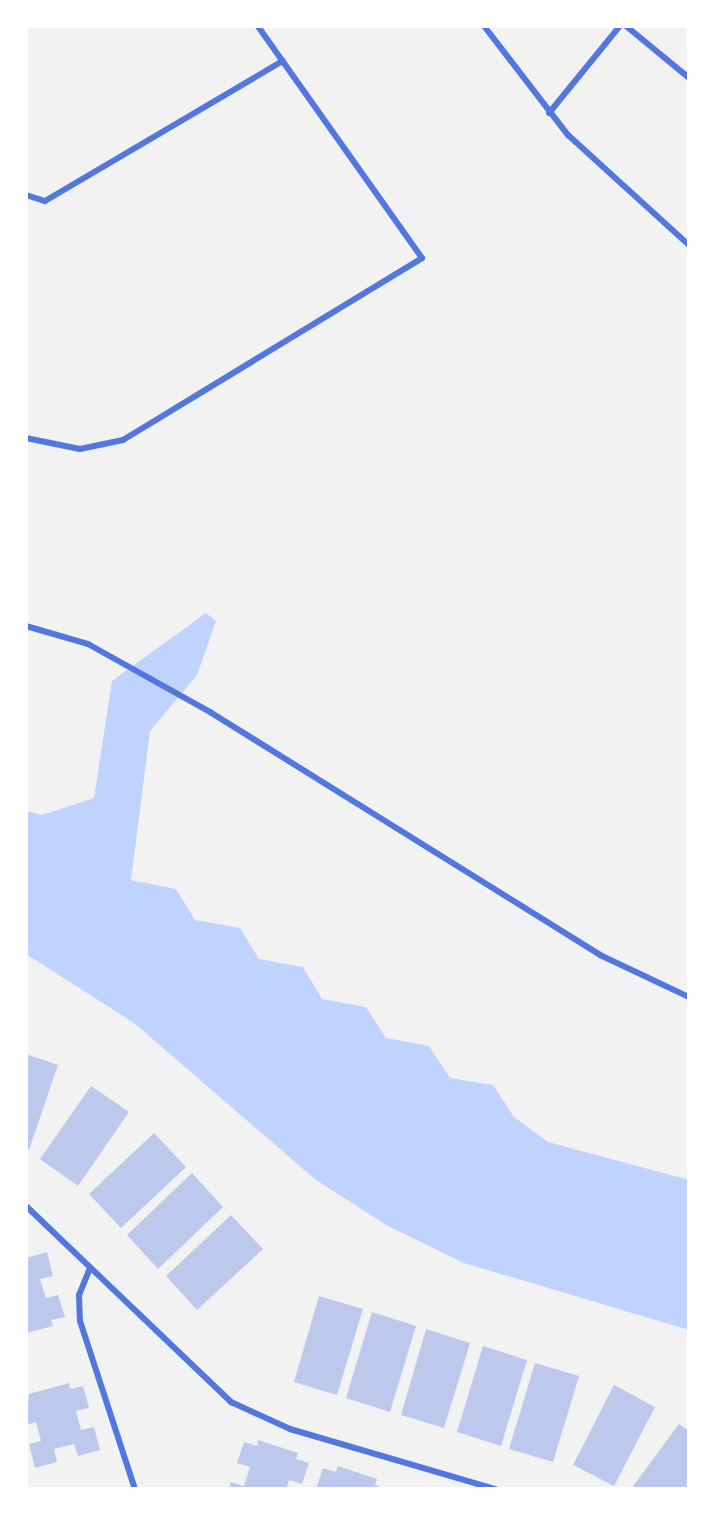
<!DOCTYPE html>
<style>
body{margin:0}
#map{position:relative;width:715px;height:1515px;overflow:hidden;background:#f2f2f2;font-family:"Archivo Narrow",sans-serif}
div>[style]{position:absolute}
.water>*{inset:0;background:#bfd3fe}
.building>*{inset:0;background:#bdc9ec}
.service>*{height:6px;margin:-3px;padding:0 3px;transform-origin:3px;border-radius:3px;background:#5277de}
span{translate:-50% -50%;white-space:nowrap;text-align:center;line-height:1.15;-webkit-text-stroke:8px #fff;paint-order:stroke}
.frame{position:absolute;inset:0;border:28px solid #fff;pointer-events:none}
</style>
<div id="map">
<div class="water">
<i style="clip-path:polygon(206px 613px,216px 621px,197px 675px,150px 731px,131px 880px,176px 889px,195px 920px,240px 928px,259px 959px,303px 967px,322px 999px,366px 1007px,386px 1038px,429px 1046px,450px 1078px,493px 1085px,514px 1117px,548px 1142px,689px 1180px,689px 1330px,464px 1263px,388px 1226px,316px 1180px,134px 1023px,26px 954px,26px 811px,42px 815px,94px 798px,112px 681px)"></i>
</div>
<div class="building">
<i style="clip-path:polygon(26px 1054px,58px 1065px,29px 1150px,26px 1149px)"></i>
<i style="clip-path:polygon(91px 1086px,129px 1112px,78px 1186px,40px 1159px)"></i>
<i style="clip-path:polygon(154px 1133px,186px 1167px,121px 1228px,89px 1194px)"></i>
<i style="clip-path:polygon(192px 1173px,223px 1207px,158px 1269px,127px 1235px)"></i>
<i style="clip-path:polygon(231px 1215px,263px 1249px,197px 1310px,166px 1276px)"></i>
<i style="clip-path:polygon(47px 1252px,53px 1276px,40px 1279px,46px 1298px,58px 1295px,65px 1317px,51px 1320px,53px 1326px,26px 1333px,26px 1258px)"></i>
<i style="clip-path:polygon(319px 1296px,363px 1309px,337px 1395px,294px 1382px)"></i>
<i style="clip-path:polygon(372px 1312px,416px 1326px,390px 1412px,346px 1398px)"></i>
<i style="clip-path:polygon(426px 1329px,470px 1343px,444px 1428px,401px 1415px)"></i>
<i style="clip-path:polygon(483px 1346px,527px 1360px,501px 1446px,457px 1432px)"></i>
<i style="clip-path:polygon(535px 1363px,579px 1376px,553px 1462px,509px 1449px)"></i>
<i style="clip-path:polygon(69px 1383px,70px 1389px,83px 1386px,89px 1408px,76px 1411px,81px 1430px,94px 1427px,100px 1450px,78px 1456px,74px 1444px,54px 1449px,57px 1462px,35px 1468px,29px 1444px,41px 1441px,36px 1422px,26px 1425px,29px 1394px)"></i>
<i style="clip-path:polygon(614px 1385px,655px 1407px,614px 1486px,573px 1465px)"></i>
<i style="clip-path:polygon(679px 1424px,689px 1431px,689px 1488px,631px 1489px)"></i>
<i style="clip-path:polygon(258px 1440px,298px 1453px,296px 1459px,309px 1463px,302px 1484px,289px 1480px,286px 1489px,229px 1489px,231px 1482px,244px 1486px,250px 1467px,237px 1463px,244px 1442px,257px 1446px)"></i>
<i style="clip-path:polygon(338px 1466px,377px 1479px,375px 1485px,387px 1489px,316px 1489px,323px 1468px,336px 1472px)"></i>
</div>
<div class="service">
<i style="left:484px;top:26px;width:138px;rotate:52.4deg"></i>
<i style="left:568px;top:135px;width:164px;rotate:42.3deg"></i>
<i style="left:626px;top:26px;width:82px;rotate:39.5deg"></i>
<i style="left:549px;top:113px;width:112px;rotate:-50.8deg"></i>
<i style="left:26px;top:195px;width:20px;rotate:18deg"></i>
<i style="left:45px;top:201px;width:276px;rotate:-30.5deg"></i>
<i style="left:26px;top:438px;width:55px;rotate:11.5deg"></i>
<i style="left:80px;top:449px;width:44px;rotate:-11.8deg"></i>
<i style="left:123px;top:440px;width:350px;rotate:-31.3deg"></i>
<i style="left:422px;top:258px;width:284px;rotate:-125.3deg"></i>
<i style="left:26px;top:626px;width:65px;rotate:16.2deg"></i>
<i style="left:88px;top:644px;width:140px;rotate:29.1deg"></i>
<i style="left:210px;top:712px;width:460px;rotate:31.9deg"></i>
<i style="left:600px;top:955px;width:98px;rotate:25.3deg"></i>
<i style="left:26px;top:1206px;width:284px;rotate:43.7deg"></i>
<i style="left:231px;top:1402px;width:65px;rotate:24.6deg"></i>
<i style="left:290px;top:1429px;width:214px;rotate:16.3deg"></i>
<i style="left:90px;top:1268px;width:29px;rotate:112deg"></i>
<i style="left:79px;top:1295px;width:26px;rotate:88deg"></i>
<i style="left:80px;top:1321px;width:177px;rotate:71.9deg"></i>
</div>
<div class="frame"></div>
</div>
